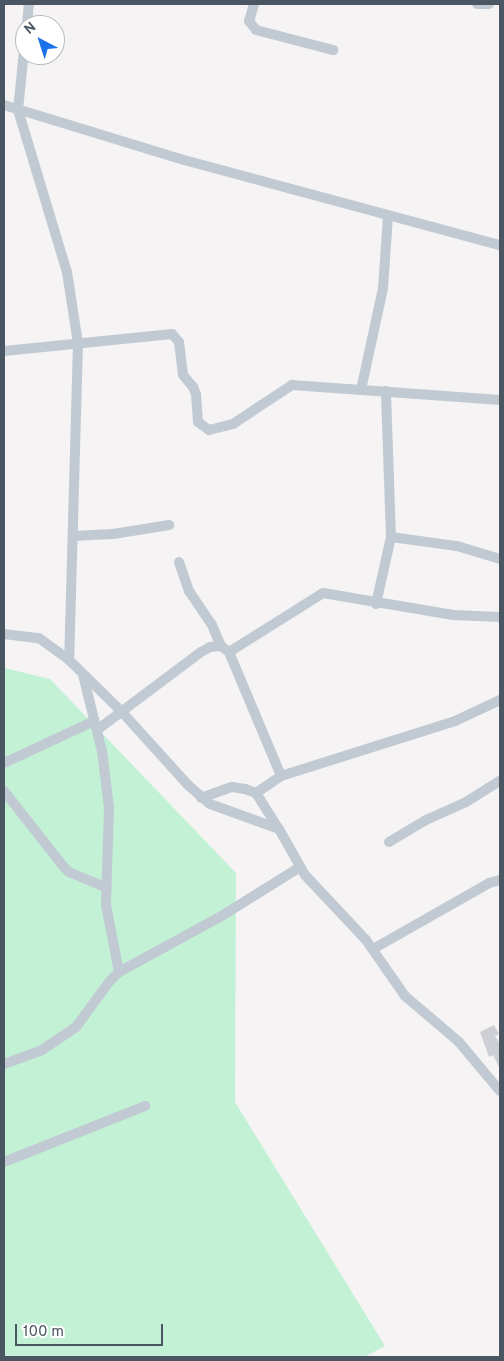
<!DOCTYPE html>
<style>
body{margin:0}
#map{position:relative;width:504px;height:1361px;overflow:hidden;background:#f5f3f3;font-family:Overpass,sans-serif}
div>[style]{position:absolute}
.green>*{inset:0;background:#c3f1d5}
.building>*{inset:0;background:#cdcfd5}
.street>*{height:10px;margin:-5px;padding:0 5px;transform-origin:5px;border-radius:5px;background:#c1cad2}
span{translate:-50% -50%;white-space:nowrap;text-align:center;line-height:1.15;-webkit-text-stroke:4.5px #fff;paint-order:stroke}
.frame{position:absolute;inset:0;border:5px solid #4a5661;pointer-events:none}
.north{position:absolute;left:15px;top:15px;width:50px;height:50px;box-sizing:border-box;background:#fff;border:1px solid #b7bbc0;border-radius:50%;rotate:320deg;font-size:14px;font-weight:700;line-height:20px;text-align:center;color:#4a5661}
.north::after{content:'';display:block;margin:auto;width:18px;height:22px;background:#1a73e8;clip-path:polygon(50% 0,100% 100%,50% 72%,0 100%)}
.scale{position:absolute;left:15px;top:1324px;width:148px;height:22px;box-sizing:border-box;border:2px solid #4a5661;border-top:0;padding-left:6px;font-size:15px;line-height:18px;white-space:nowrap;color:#4a5661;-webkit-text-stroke:4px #fff;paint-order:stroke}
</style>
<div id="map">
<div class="green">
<i style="clip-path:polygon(4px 668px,50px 679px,236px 873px,235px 1102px,385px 1346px,364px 1357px,4px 1357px)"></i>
</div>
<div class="building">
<i style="clip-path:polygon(494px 1025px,499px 1034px,495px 1036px,500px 1044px,500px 1069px,493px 1055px,489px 1057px,480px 1032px)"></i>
</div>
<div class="street">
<i style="left:254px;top:4px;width:18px;rotate:106deg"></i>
<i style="left:249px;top:21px;width:11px;rotate:52deg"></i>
<i style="left:256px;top:30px;width:80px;rotate:14.6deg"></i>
<i style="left:477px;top:4px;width:12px"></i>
<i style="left:27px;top:25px;width:21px;rotate:-85deg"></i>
<i style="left:25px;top:41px;width:69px;rotate:95.8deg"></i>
<i style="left:18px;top:110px;width:169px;rotate:73.2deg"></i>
<i style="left:67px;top:272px;width:72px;rotate:81.2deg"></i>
<i style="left:78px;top:343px;width:317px;rotate:91.6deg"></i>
<i style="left:4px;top:105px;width:188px;rotate:17deg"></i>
<i style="left:184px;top:160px;width:327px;rotate:15.1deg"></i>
<i style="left:4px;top:351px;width:169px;rotate:-5.8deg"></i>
<i style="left:172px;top:334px;width:11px;rotate:49deg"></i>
<i style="left:179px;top:342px;width:33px;rotate:83deg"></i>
<i style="left:183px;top:375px;width:16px;rotate:50deg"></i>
<i style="left:193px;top:387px;width:8px;rotate:67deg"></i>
<i style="left:196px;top:394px;width:28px;rotate:86deg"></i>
<i style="left:198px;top:422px;width:14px;rotate:36deg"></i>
<i style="left:209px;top:430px;width:25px;rotate:-14deg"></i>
<i style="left:233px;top:424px;width:71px;rotate:-33.5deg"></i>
<i style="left:292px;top:385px;width:209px;rotate:4.1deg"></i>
<i style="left:361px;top:390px;width:104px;rotate:-77.8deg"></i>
<i style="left:383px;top:288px;width:71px;rotate:-86deg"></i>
<i style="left:73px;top:536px;width:40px;rotate:-2.9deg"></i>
<i style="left:113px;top:534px;width:57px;rotate:-9.1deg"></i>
<i style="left:391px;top:537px;width:67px;rotate:7.8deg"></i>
<i style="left:457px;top:546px;width:45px;rotate:16.8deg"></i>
<i style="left:179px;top:562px;width:31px;rotate:71deg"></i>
<i style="left:189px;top:591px;width:41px;rotate:55.9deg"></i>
<i style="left:212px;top:625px;width:23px;rotate:67deg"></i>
<i style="left:376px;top:604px;width:69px;rotate:-77.4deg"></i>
<i style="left:391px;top:537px;width:146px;rotate:-92deg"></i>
<i style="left:4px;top:634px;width:35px;rotate:7deg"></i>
<i style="left:39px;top:638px;width:37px;rotate:36deg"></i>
<i style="left:69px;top:660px;width:73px;rotate:44.4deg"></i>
<i style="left:121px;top:711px;width:100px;rotate:47.8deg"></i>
<i style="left:188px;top:785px;width:29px;rotate:41deg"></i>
<i style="left:210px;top:804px;width:73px;rotate:19.9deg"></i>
<i style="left:279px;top:829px;width:53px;rotate:60.5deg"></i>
<i style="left:305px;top:875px;width:89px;rotate:46.8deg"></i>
<i style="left:366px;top:940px;width:68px;rotate:55.1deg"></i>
<i style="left:405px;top:996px;width:71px;rotate:40.4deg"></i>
<i style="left:459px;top:1042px;width:64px;rotate:50.1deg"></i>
<i style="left:229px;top:652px;width:134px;rotate:67.2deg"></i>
<i style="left:83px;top:675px;width:78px;rotate:76deg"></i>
<i style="left:102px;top:751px;width:56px;rotate:82.9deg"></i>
<i style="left:109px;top:807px;width:98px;rotate:91.8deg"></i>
<i style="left:106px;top:905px;width:68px;rotate:79deg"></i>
<i style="left:97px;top:730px;width:130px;rotate:-36.9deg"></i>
<i style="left:201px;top:652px;width:10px;rotate:-29deg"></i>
<i style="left:210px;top:647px;width:11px;rotate:-5deg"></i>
<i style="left:221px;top:646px;width:10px;rotate:37deg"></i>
<i style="left:229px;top:652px;width:111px;rotate:-32.1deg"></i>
<i style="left:323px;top:593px;width:132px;rotate:9.6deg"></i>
<i style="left:453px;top:615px;width:47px;rotate:2.4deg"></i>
<i style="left:4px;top:763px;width:99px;rotate:-25deg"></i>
<i style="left:4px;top:791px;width:95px;rotate:51.8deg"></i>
<i style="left:63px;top:866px;width:8px;rotate:45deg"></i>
<i style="left:69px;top:872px;width:41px;rotate:22.8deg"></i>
<i style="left:256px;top:793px;width:30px;rotate:-34deg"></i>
<i style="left:281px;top:776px;width:182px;rotate:-17.5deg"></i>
<i style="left:455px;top:721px;width:50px;rotate:-25deg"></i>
<i style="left:201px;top:798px;width:33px;rotate:-20deg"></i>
<i style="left:232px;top:787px;width:13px;rotate:9deg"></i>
<i style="left:245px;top:789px;width:12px;rotate:20deg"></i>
<i style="left:256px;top:793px;width:41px;rotate:57.8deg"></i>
<i style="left:389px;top:842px;width:43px;rotate:-30.7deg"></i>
<i style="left:426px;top:820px;width:44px;rotate:-24.2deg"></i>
<i style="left:466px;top:802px;width:40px;rotate:-32deg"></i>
<i style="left:373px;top:949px;width:133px;rotate:-29.6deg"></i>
<i style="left:489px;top:883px;width:11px;rotate:-15deg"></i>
<i style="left:4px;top:1064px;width:40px;rotate:-20.2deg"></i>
<i style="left:42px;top:1050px;width:41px;rotate:-34.1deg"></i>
<i style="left:76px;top:1027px;width:56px;rotate:-53.7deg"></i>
<i style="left:109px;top:982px;width:14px;rotate:-45deg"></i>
<i style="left:119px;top:972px;width:115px;rotate:-28.6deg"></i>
<i style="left:220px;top:917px;width:94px;rotate:-32deg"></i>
<i style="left:4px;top:1162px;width:152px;rotate:-21.7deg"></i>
</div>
<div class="frame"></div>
<div class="north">N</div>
<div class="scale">100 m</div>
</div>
